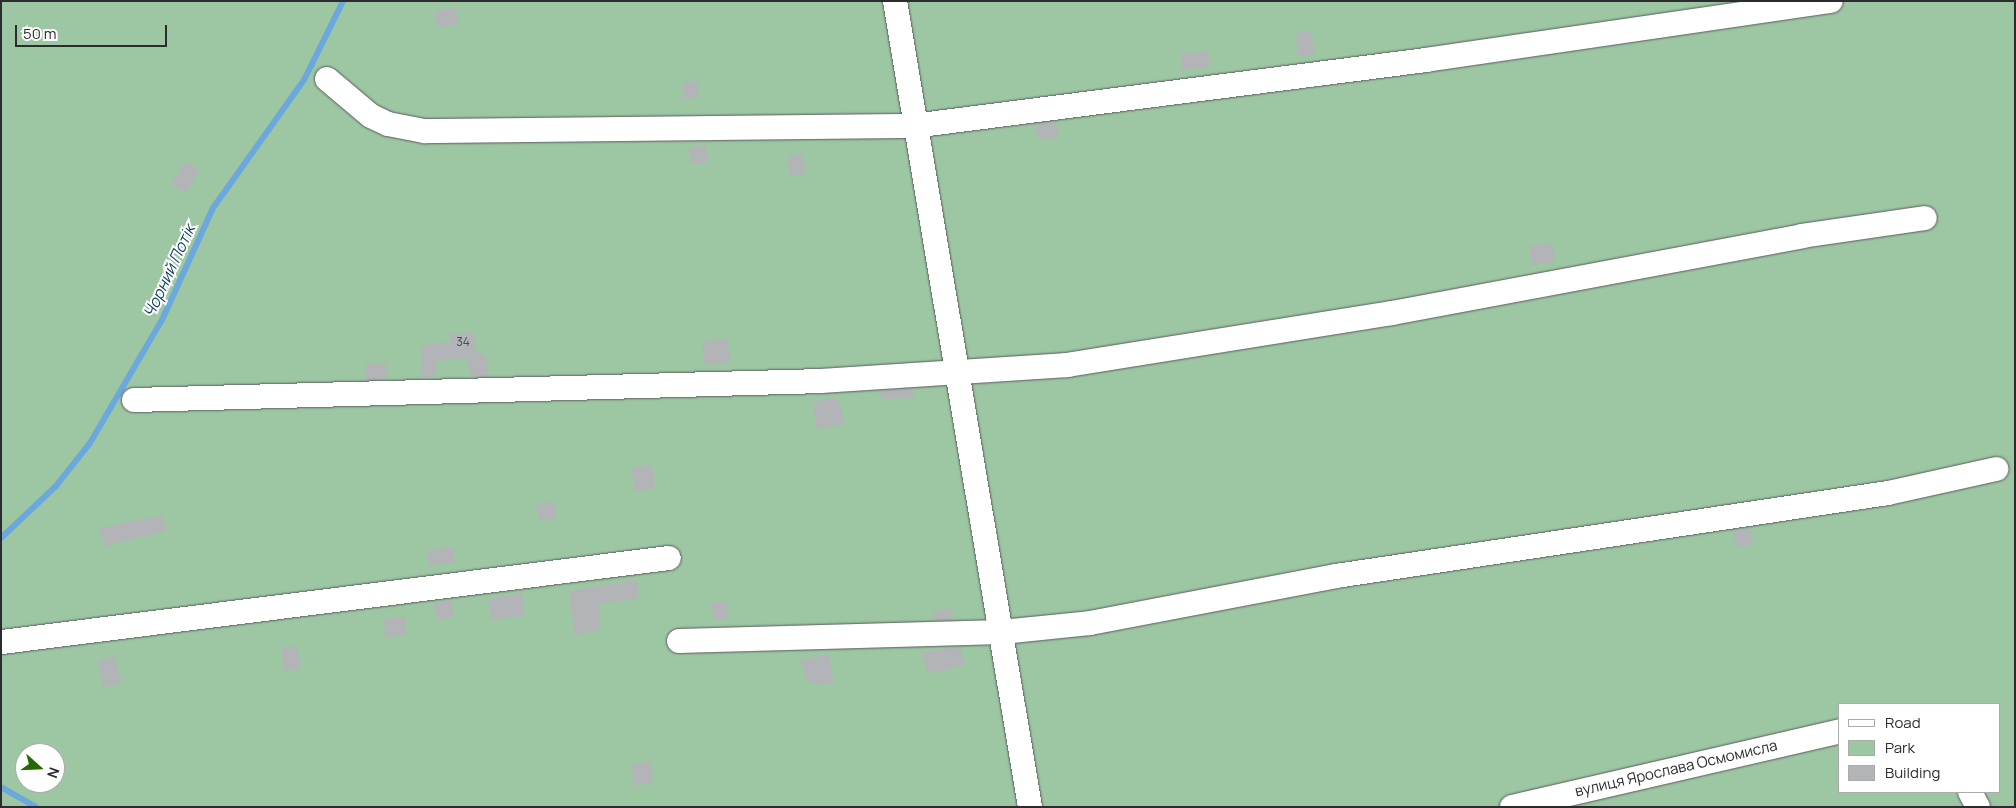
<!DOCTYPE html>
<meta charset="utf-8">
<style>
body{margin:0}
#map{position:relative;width:2016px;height:808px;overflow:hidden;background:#e0e2e5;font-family:Manrope,sans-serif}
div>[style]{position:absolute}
.green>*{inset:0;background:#9dc7a2}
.stream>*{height:6px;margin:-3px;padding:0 3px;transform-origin:3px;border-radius:3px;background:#6ba8de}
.building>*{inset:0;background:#b2b4b7}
.roads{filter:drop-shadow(0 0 1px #5a5c5f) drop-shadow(0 0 1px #5a5c5f)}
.street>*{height:24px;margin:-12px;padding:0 12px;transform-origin:12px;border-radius:12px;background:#fff}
span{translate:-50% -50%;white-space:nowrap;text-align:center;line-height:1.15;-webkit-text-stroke:4px #fff;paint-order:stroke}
.number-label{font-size:12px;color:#4d4e50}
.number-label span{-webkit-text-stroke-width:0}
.street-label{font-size:15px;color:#2b2c2e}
.water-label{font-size:16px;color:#134064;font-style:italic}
.frame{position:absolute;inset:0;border:2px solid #2b2c2e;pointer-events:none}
.legend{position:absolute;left:1838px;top:703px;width:162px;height:90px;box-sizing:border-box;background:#fff;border:1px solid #aaabab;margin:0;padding:6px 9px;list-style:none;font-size:15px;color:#2b2c2e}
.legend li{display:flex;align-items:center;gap:10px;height:25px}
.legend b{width:25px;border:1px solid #aaabab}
.north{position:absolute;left:15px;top:743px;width:50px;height:50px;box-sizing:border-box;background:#fff;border:1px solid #aaabab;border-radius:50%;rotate:110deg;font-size:14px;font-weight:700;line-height:20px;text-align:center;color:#2b2c2e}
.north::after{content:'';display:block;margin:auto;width:18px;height:22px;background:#266900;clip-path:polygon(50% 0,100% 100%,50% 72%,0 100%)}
.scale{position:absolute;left:15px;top:25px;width:152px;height:22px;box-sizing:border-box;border:2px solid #2b2c2e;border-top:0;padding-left:6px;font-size:15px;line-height:18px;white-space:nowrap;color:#2b2c2e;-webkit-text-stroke:4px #fff;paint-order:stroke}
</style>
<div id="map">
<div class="green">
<i style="clip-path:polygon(evenodd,1px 1px,2015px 1px,2015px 807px,1px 807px,1px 1px,1840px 704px,2000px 704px,2000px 792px,1840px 792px,1840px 704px,1px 1px,25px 753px,55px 753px,55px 783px,25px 783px,25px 753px)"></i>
</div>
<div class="stream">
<i style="left:1px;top:538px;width:76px;rotate:-43.4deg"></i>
<i style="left:56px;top:486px;width:55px;rotate:-51.7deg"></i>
<i style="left:90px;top:443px;width:143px;rotate:-59.7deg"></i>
<i style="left:162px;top:320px;width:123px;rotate:-65.5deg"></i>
<i style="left:213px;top:208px;width:157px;rotate:-54.6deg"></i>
<i style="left:304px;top:80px;width:88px;rotate:-63.7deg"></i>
<i style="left:1px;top:787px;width:40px;rotate:29.7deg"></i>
</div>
<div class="building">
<i style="clip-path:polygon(456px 8px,458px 24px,437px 27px,435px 11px)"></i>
<i style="clip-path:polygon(1311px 31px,1314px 54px,1298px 56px,1296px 33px)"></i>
<i style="clip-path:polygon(1208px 51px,1210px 67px,1182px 70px,1181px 54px)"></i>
<i style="clip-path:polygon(697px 81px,699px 97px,684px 99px,682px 83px)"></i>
<i style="clip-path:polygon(1056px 122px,1058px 138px,1038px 140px,1035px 124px)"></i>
<i style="clip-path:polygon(706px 145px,708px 162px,691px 164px,689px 147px)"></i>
<i style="clip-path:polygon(802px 154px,806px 173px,790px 176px,787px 156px)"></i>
<i style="clip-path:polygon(186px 161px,200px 170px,185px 193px,171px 184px)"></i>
<i style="clip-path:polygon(1552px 243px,1554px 262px,1532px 265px,1529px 246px)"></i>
<i style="clip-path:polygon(474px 332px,476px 351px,486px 356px,488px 376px,471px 377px,466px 358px,435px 361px,437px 376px,421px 378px,422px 345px,451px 342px,450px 334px)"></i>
<i style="clip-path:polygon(727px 339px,731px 362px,705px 365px,702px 342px)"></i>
<i style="clip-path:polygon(386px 363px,387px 378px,365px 380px,365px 364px)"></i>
<i style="clip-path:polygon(914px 389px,914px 398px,881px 399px,880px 391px)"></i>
<i style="clip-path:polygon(834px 397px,840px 402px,844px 424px,817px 429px,813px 408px,817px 401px)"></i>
<i style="clip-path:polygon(652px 465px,655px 489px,635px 492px,631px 468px)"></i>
<i style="clip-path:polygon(554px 502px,556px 519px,538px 520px,536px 504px)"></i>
<i style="clip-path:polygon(163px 515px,166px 531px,105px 546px,99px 528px)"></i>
<i style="clip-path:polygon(1750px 528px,1753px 544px,1736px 547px,1733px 531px)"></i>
<i style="clip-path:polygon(453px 547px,455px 563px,429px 565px,427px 550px)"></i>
<i style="clip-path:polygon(636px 580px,639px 598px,599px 604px,600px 630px,575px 635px,569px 591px)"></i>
<i style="clip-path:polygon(522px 593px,524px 616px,491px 620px,488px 599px)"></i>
<i style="clip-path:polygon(452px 601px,454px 617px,436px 620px,434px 603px)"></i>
<i style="clip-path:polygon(727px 601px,729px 618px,714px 620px,711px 602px)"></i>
<i style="clip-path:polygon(951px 608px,953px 620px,934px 620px,933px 612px)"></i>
<i style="clip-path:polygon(405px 617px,406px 635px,385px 637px,384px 619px)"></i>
<i style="clip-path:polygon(297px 646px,300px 669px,284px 671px,281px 648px)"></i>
<i style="clip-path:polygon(960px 647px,964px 666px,927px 673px,923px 652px)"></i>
<i style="clip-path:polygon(829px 654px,834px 682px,818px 685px,806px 680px,801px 660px)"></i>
<i style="clip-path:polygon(115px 656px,121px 684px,103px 687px,98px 660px)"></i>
<i style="clip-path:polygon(651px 762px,653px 783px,634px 785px,631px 765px)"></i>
</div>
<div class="roads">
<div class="street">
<i style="left:895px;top:1px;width:817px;rotate:80.49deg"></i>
<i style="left:327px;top:79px;width:57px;rotate:40.1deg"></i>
<i style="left:371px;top:116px;width:19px;rotate:25deg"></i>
<i style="left:388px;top:124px;width:38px;rotate:11deg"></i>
<i style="left:425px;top:131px;width:488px;rotate:-0.6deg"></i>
<i style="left:913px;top:126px;width:517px;rotate:-7.33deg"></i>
<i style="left:1426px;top:60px;width:409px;rotate:-8.3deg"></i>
<i style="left:134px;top:400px;width:687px;rotate:-1.58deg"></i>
<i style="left:821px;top:381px;width:247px;rotate:-3.7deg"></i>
<i style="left:1067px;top:365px;width:329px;rotate:-9.1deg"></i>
<i style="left:1392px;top:313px;width:417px;rotate:-10.6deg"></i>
<i style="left:1802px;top:236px;width:124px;rotate:-8.3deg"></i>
<i style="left:679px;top:641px;width:323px;rotate:-1.6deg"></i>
<i style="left:1002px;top:632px;width:88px;rotate:-5.8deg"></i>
<i style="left:1090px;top:623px;width:250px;rotate:-10.8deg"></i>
<i style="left:1336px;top:576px;width:558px;rotate:-8.55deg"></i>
<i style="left:1888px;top:493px;width:111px;rotate:-12.5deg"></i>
<i style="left:2px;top:642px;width:672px;rotate:-7.18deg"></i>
<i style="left:1970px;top:792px;width:17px;rotate:62deg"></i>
<i style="left:1512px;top:807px;width:337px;rotate:-13deg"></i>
</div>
</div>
<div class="number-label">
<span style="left:463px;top:342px">34</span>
</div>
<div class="street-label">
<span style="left:1676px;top:768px;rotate:-13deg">вулиця Ярослава Осмомисла</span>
</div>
<div class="water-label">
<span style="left:169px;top:271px;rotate:-65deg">Чорний Потік</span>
</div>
<div class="frame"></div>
<ul class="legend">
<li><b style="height:6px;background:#fff"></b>Road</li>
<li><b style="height:14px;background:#9dc7a2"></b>Park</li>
<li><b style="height:14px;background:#b2b4b7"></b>Building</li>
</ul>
<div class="north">N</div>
<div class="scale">50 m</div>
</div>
